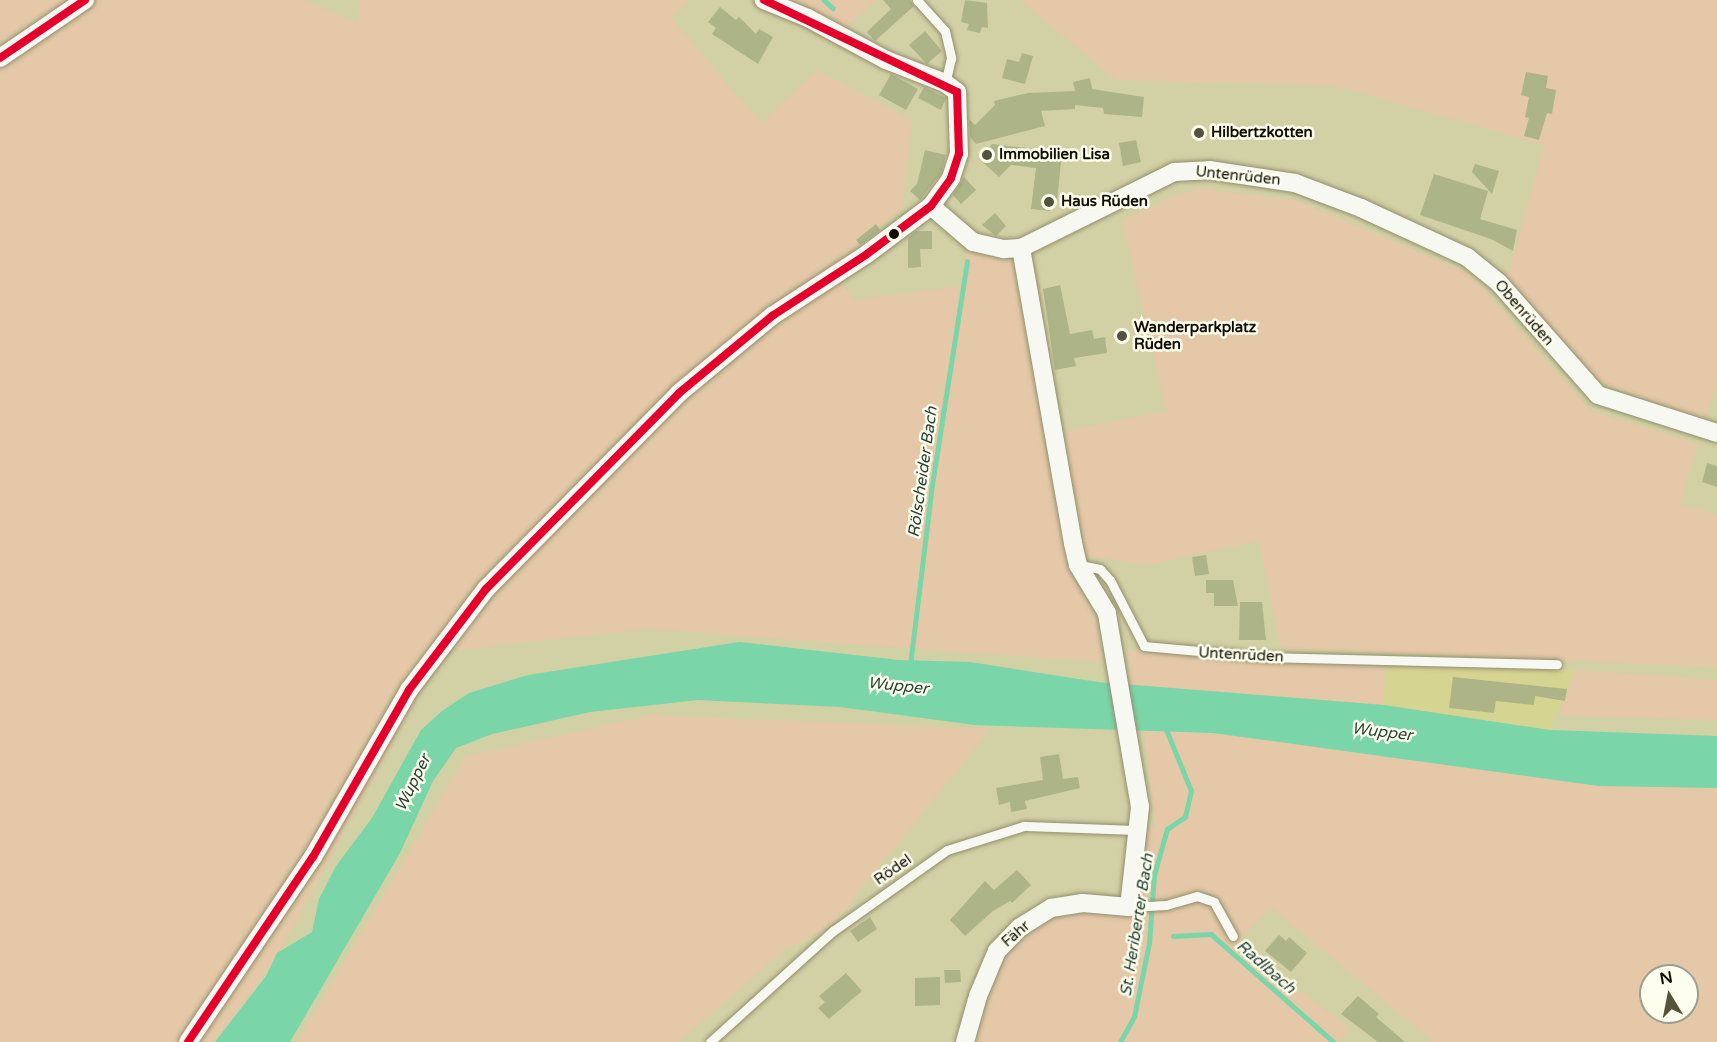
<!DOCTYPE html>
<meta charset="utf-8">
<style>
body{margin:0}
#map{position:relative;width:1717px;height:1042px;overflow:hidden;background:#d2d0a5;font-family:"Varela Round",sans-serif}
div>[style]{position:absolute}
.built>*{inset:0;background:#d6d491}
.green>*{inset:0;background:#e4c8a8}
.water>*{inset:0;background:#7ad6a8}
.stream>*{height:4.5px;margin:-2.25px;padding:0 2.25px;transform-origin:2.25px;border-radius:2.25px;background:#7ad6a8}
.building>*{inset:0;background:#adb588}
.roads{filter:drop-shadow(0 0 2px #92906d) drop-shadow(0 0 2px #92906d)}
.service>*{height:9px;margin:-4.5px;padding:0 4.5px;transform-origin:4.5px;border-radius:4.5px;background:#f8f8f2}
.minor>*{height:18px;margin:-9px;padding:0 9px;transform-origin:9px;border-radius:9px;background:#f8f8f2}
.bus-1>*{height:8px;margin:-4px;padding:0 4px;transform-origin:4px;border-radius:4px;background:#e4002b}
.dots>*{width:16px;height:16px;translate:-50% -50%;box-sizing:border-box;border:3px solid #fefeef;border-radius:50%}
span{translate:-50% -50%;white-space:nowrap;text-align:center;line-height:1.15;-webkit-text-stroke:5px #fefeef;paint-order:stroke}
.poi-label{font-size:15px;color:#0f0e00;font-weight:700}
.left{translate:0 -50%;text-align:left}
.street-label{font-size:15px;color:#0f0e00}
.water-label{font-size:16px;color:#264237;font-style:italic}
.north{position:absolute;left:1639px;top:964px;width:60px;height:60px;box-sizing:border-box;background:#fefeef;border:2px solid #9e9e8f;border-radius:50%;rotate:350deg;font-size:16px;font-weight:700;line-height:24px;text-align:center;color:#0f0e00}
.north::after{content:'';display:block;margin:auto;width:21px;height:27px;background:#53523a;clip-path:polygon(50% 0,100% 100%,50% 72%,0 100%)}
</style>
<div id="map">
<div class="built">
<i style="clip-path:polygon(1385px 667px,1575px 670px,1550px 730px,1384px 705px)"></i>
</div>
<div class="green">
<i style="clip-path:polygon(0 0,303px 0,358px 23px,359px 0,689px 0,671px 18px,761px 123px,817px 70px,912px 120px,903px 207px,833px 267px,706px 365px,465px 621px,715px 369px,840px 278px,853px 300px,964px 286px,968px 250px,1016px 261px,1070px 571px,1095px 616px,1102px 662px,645px 629px,443px 652px,274px 961px,213px 1042px,0 1042px)"></i>
<i style="clip-path:polygon(786px 0,876px 0,842px 32px)"></i>
<i style="clip-path:polygon(1020px 0,1717px 0,1717px 381px,1705px 420px,1594px 380px,1506px 282px,1544px 145px,1336px 86px,1116px 80px)"></i>
<i style="clip-path:polygon(1200px 189px,1294px 200px,1469px 273px,1591px 411px,1698px 444px,1680px 504px,1717px 515px,1717px 667px,1281px 648px,1259px 541px,1146px 565px,1083px 555px,1064px 431px,1166px 411px,1122px 220px,1179px 194px)"></i>
<i style="clip-path:polygon(1128px 650px,1385px 667px,1384px 705px,1130px 685px)"></i>
<i style="clip-path:polygon(1575px 670px,1717px 680px,1717px 720px,1559px 715px)"></i>
<i style="clip-path:polygon(652px 715px,990px 729px,834px 923px,784px 950px,679px 1042px,297px 1042px,465px 757px)"></i>
<i style="clip-path:polygon(evenodd,1162px 729px,1322px 746px,1599px 786px,1717px 788px,1717px 1042px,1427px 1042px,1430px 1039px,1272px 908px,1239px 939px,1271px 971px,1350px 1028px,1339px 1042px,972px 1042px,998px 959px,1047px 917px,1077px 909px,1132px 909px,1146px 828px,1155px 826px,1144px 733px,1162px 729px,1651px 976px,1687px 976px,1687px 1012px,1651px 1012px,1651px 976px)"></i>
</div>
<div class="water">
<i style="clip-path:polygon(739px 642px,899px 660px,970px 662px,1098px 682px,1384px 705px,1550px 730px,1717px 736px,1717px 788px,1599px 786px,1213px 733px,975px 725px,840px 707px,698px 700px,590px 712px,492px 734px,456px 748px,433px 781px,400px 853px,290px 1042px,215px 1042px,266px 976px,277px 953px,312px 932px,319px 899px,336px 866px,372px 818px,421px 730px,442px 711px,469px 693px,528px 675px)"></i>
</div>
<div class="stream">
<i style="left:824px;top:0;width:12px;rotate:42deg"></i>
<i style="left:910px;top:666px;width:182px;rotate:-83.1deg"></i>
<i style="left:932px;top:485px;width:226px;rotate:-81.1deg"></i>
<i style="left:1173px;top:936px;width:38px;rotate:-3deg"></i>
<i style="left:1211px;top:934px;width:164px;rotate:41.3deg"></i>
<i style="left:1120px;top:1042px;width:29px;rotate:-61deg"></i>
<i style="left:1134px;top:1017px;width:76px;rotate:-78.5deg"></i>
<i style="left:1149px;top:943px;width:68px;rotate:-85.8deg"></i>
<i style="left:1154px;top:875px;width:48px;rotate:-74.2deg"></i>
<i style="left:1167px;top:829px;width:22px;rotate:-34deg"></i>
<i style="left:1185px;top:817px;width:27px;rotate:-77deg"></i>
<i style="left:1191px;top:791px;width:71px;rotate:-112.2deg"></i>
</div>
<div class="building">
<i style="clip-path:polygon(883px 0,910px 0,914px 6px,875px 41px,867px 32px,891px 9px)"></i>
<i style="clip-path:polygon(965px 0,987px 3px,988px 28px,982px 27px,980px 33px,967px 30px,969px 24px,961px 22px)"></i>
<i style="clip-path:polygon(720px 7px,736px 20px,739px 17px,756px 34px,759px 29px,773px 37px,758px 64px,712px 34px,716px 28px,708px 22px)"></i>
<i style="clip-path:polygon(925px 31px,942px 51px,927px 64px,909px 45px)"></i>
<i style="clip-path:polygon(1022px 53px,1033px 56px,1025px 84px,1002px 78px,1007px 59px,1019px 62px)"></i>
<i style="clip-path:polygon(1526px 72px,1548px 76px,1546px 88px,1556px 90px,1552px 114px,1547px 113px,1539px 140px,1524px 136px,1529px 118px,1525px 117px,1529px 97px,1521px 95px)"></i>
<i style="clip-path:polygon(891px 74px,918px 89px,906px 110px,879px 95px)"></i>
<i style="clip-path:polygon(1090px 78px,1092px 89px,1144px 97px,1142px 117px,1104px 114px,1103px 108px,1075px 105px,1075px 109px,1041px 111px,1045px 126px,976px 144px,970px 137px,969px 119px,975px 125px,995px 105px,994px 101px,1028px 93px,1075px 91px,1073px 82px)"></i>
<i style="clip-path:polygon(924px 87px,946px 98px,941px 110px,918px 98px)"></i>
<i style="clip-path:polygon(1136px 140px,1141px 162px,1123px 166px,1119px 143px)"></i>
<i style="clip-path:polygon(992px 144px,1062px 152px,1057px 202px,1051px 201px,1050px 211px,1031px 209px,1036px 168px,1011px 165px,999px 177px,979px 159px)"></i>
<i style="clip-path:polygon(925px 150px,946px 155px,941px 173px,920px 200px,910px 191px,917px 184px)"></i>
<i style="clip-path:polygon(1475px 164px,1499px 171px,1492px 194px,1472px 172px)"></i>
<i style="clip-path:polygon(1434px 174px,1488px 191px,1480px 219px,1517px 230px,1513px 251px,1491px 239px,1420px 215px)"></i>
<i style="clip-path:polygon(964px 177px,976px 190px,961px 204px,953px 195px)"></i>
<i style="clip-path:polygon(995px 213px,1006px 226px,996px 236px,982px 225px)"></i>
<i style="clip-path:polygon(876px 224px,880px 230px,860px 245px,856px 240px)"></i>
<i style="clip-path:polygon(916px 231px,932px 231px,932px 249px,920px 249px,921px 267px,908px 268px,908px 238px)"></i>
<i style="clip-path:polygon(1060px 285px,1070px 334px,1092px 330px,1094px 339px,1105px 337px,1107px 353px,1074px 358px,1076px 366px,1055px 370px,1043px 289px)"></i>
<i style="clip-path:polygon(1707px 463px,1717px 466px,1717px 487px,1702px 482px)"></i>
<i style="clip-path:polygon(1206px 555px,1209px 574px,1195px 576px,1192px 557px)"></i>
<i style="clip-path:polygon(1206px 580px,1233px 580px,1238px 606px,1214px 606px,1214px 593px,1206px 593px)"></i>
<i style="clip-path:polygon(1240px 602px,1262px 602px,1266px 640px,1239px 640px)"></i>
<i style="clip-path:polygon(1453px 677px,1567px 689px,1565px 701px,1535px 696px,1534px 705px,1496px 701px,1494px 713px,1449px 708px)"></i>
<i style="clip-path:polygon(1059px 754px,1063px 779px,1078px 777px,1080px 788px,1025px 801px,1027px 809px,1011px 812px,1010px 802px,999px 805px,996px 788px,1043px 780px,1040px 757px)"></i>
<i style="clip-path:polygon(1017px 870px,1031px 885px,1012px 903px,1010px 901px,993px 911px,965px 936px,950px 920px,985px 881px,994px 890px)"></i>
<i style="clip-path:polygon(870px 917px,877px 929px,858px 942px,850px 931px)"></i>
<i style="clip-path:polygon(1279px 935px,1286px 941px,1289px 937px,1307px 953px,1291px 972px,1265px 951px)"></i>
<i style="clip-path:polygon(944px 970px,960px 970px,961px 982px,945px 983px)"></i>
<i style="clip-path:polygon(846px 973px,862px 991px,829px 1019px,818px 1008px,825px 1002px,819px 996px)"></i>
<i style="clip-path:polygon(940px 977px,940px 1005px,915px 1006px,915px 978px)"></i>
<i style="clip-path:polygon(1358px 996px,1379px 1014px,1376px 1017px,1405px 1042px,1378px 1042px,1341px 1014px)"></i>
</div>
<div class="roads">
<div class="service">
<i style="left:917px;top:0;width:42px;rotate:47.9deg"></i>
<i style="left:945px;top:31px;width:28px;rotate:77deg"></i>
<i style="left:951px;top:58px;width:26px;rotate:103deg"></i>
<i style="left:1080px;top:565px;width:20px;rotate:11deg"></i>
<i style="left:1100px;top:569px;width:15px;rotate:48deg"></i>
<i style="left:1110px;top:580px;width:74px;rotate:62.7deg"></i>
<i style="left:1144px;top:646px;width:121px;rotate:5.2deg"></i>
<i style="left:1264px;top:657px;width:293px;rotate:1.4deg"></i>
<i style="left:1129px;top:907px;width:37px;rotate:-3deg"></i>
<i style="left:1166px;top:905px;width:32px;rotate:-16deg"></i>
<i style="left:1197px;top:896px;width:18px;rotate:19deg"></i>
<i style="left:1214px;top:902px;width:39px;rotate:61deg"></i>
<i style="left:710px;top:1042px;width:166px;rotate:-42.1deg"></i>
<i style="left:833px;top:931px;width:140px;rotate:-35.4deg"></i>
<i style="left:947px;top:850px;width:81px;rotate:-17.3deg"></i>
<i style="left:1024px;top:826px;width:114px;rotate:2deg"></i>
</div>
<div class="minor">
<i style="left:0;top:58px;width:103px;rotate:-34.3deg"></i>
<i style="left:931px;top:206px;width:55px;rotate:40.6deg"></i>
<i style="left:973px;top:242px;width:32px;rotate:13deg"></i>
<i style="left:1004px;top:249px;width:17px;rotate:-3deg"></i>
<i style="left:1021px;top:248px;width:171px;rotate:-26.4deg"></i>
<i style="left:1174px;top:172px;width:35px;rotate:-3deg"></i>
<i style="left:1209px;top:170px;width:87px;rotate:8.6deg"></i>
<i style="left:1295px;top:183px;width:71px;rotate:20.7deg"></i>
<i style="left:1361px;top:208px;width:117px;rotate:24.8deg"></i>
<i style="left:1467px;top:257px;width:41px;rotate:39.1deg"></i>
<i style="left:1499px;top:283px;width:149px;rotate:48.5deg"></i>
<i style="left:1598px;top:395px;width:125px;rotate:17.7deg"></i>
<i style="left:188px;top:1042px;width:223px;rotate:-56deg"></i>
<i style="left:313px;top:857px;width:193px;rotate:-60.1deg"></i>
<i style="left:409px;top:690px;width:127px;rotate:-52.7deg"></i>
<i style="left:486px;top:589px;width:275px;rotate:-45.4deg"></i>
<i style="left:679px;top:393px;width:121px;rotate:-39.6deg"></i>
<i style="left:772px;top:316px;width:113px;rotate:-33.1deg"></i>
<i style="left:867px;top:254px;width:80px;rotate:-36.9deg"></i>
<i style="left:931px;top:206px;width:34px;rotate:-54deg"></i>
<i style="left:951px;top:178px;width:25px;rotate:-72deg"></i>
<i style="left:959px;top:154px;width:62px;rotate:-91.8deg"></i>
<i style="left:957px;top:92px;width:15px;rotate:-143deg"></i>
<i style="left:945px;top:83px;width:63px;rotate:-158.7deg"></i>
<i style="left:886px;top:60px;width:89px;rotate:-151.7deg"></i>
<i style="left:808px;top:18px;width:48px;rotate:-157.8deg"></i>
<i style="left:965px;top:1042px;width:48px;rotate:-74.2deg"></i>
<i style="left:978px;top:996px;width:49px;rotate:-67.1deg"></i>
<i style="left:997px;top:951px;width:32px;rotate:-46deg"></i>
<i style="left:1019px;top:928px;width:38px;rotate:-32deg"></i>
<i style="left:1051px;top:908px;width:32px;rotate:-9deg"></i>
<i style="left:1083px;top:903px;width:46px;rotate:5deg"></i>
<i style="left:1129px;top:907px;width:101px;rotate:-83.7deg"></i>
<i style="left:1140px;top:807px;width:197px;rotate:-99.7deg"></i>
<i style="left:1107px;top:613px;width:56px;rotate:-121.1deg"></i>
<i style="left:1078px;top:565px;width:23px;rotate:-103deg"></i>
<i style="left:1073px;top:543px;width:300px;rotate:-100deg"></i>
</div>
</div>
<div class="bus-1">
<i style="left:0;top:58px;width:103px;rotate:-34.3deg"></i>
<i style="left:188px;top:1042px;width:223px;rotate:-56deg"></i>
<i style="left:313px;top:857px;width:193px;rotate:-60.1deg"></i>
<i style="left:409px;top:690px;width:127px;rotate:-52.7deg"></i>
<i style="left:486px;top:589px;width:275px;rotate:-45.4deg"></i>
<i style="left:679px;top:393px;width:121px;rotate:-39.6deg"></i>
<i style="left:772px;top:316px;width:113px;rotate:-33.1deg"></i>
<i style="left:867px;top:254px;width:80px;rotate:-36.9deg"></i>
<i style="left:931px;top:206px;width:34px;rotate:-54deg"></i>
<i style="left:951px;top:178px;width:25px;rotate:-72deg"></i>
<i style="left:959px;top:154px;width:62px;rotate:-91.8deg"></i>
<i style="left:957px;top:92px;width:214px;rotate:-154.5deg"></i>
</div>
<div class="dots">
<i style="left:1199px;top:133px;background:#53523a"></i>
<i style="left:987px;top:155px;background:#53523a"></i>
<i style="left:1049px;top:202px;background:#53523a"></i>
<i style="left:894px;top:234px;background:#0f0e00"></i>
<i style="left:1122px;top:336px;background:#53523a"></i>
</div>
<div class="poi-label">
<span class="left" style="left:1211px;top:133px">Hilbertzkotten</span>
<span class="left" style="left:999px;top:155px">Immobilien Lisa</span>
<span class="left" style="left:1061px;top:202px">Haus Rüden</span>
<span class="left" style="left:1134px;top:336px">Wanderparkplatz<br>Rüden</span>
</div>
<div class="street-label">
<span style="left:1238px;top:176px;rotate:6deg">Untenrüden</span>
<span style="left:1524px;top:313px;rotate:49deg">Obenrüden</span>
<span style="left:1241px;top:655px;rotate:3deg">Untenrüden</span>
<span style="left:893px;top:870px;rotate:-35deg">Rödel</span>
<span style="left:1016px;top:934px;rotate:-41deg">Fähr</span>
</div>
<div class="water-label">
<span style="left:923px;top:472px;rotate:-82deg">Rölscheider Bach</span>
<span style="left:898px;top:686px;rotate:6deg">Wupper</span>
<span style="left:1382px;top:732px;rotate:7deg">Wupper</span>
<span style="left:413px;top:783px;rotate:-64deg">Wupper</span>
<span style="left:1137px;top:925px;rotate:-81deg">St. Heriberter Bach</span>
<span style="left:1266px;top:967px;rotate:41deg">Radlbach</span>
</div>
<div class="north">N</div>
</div>
